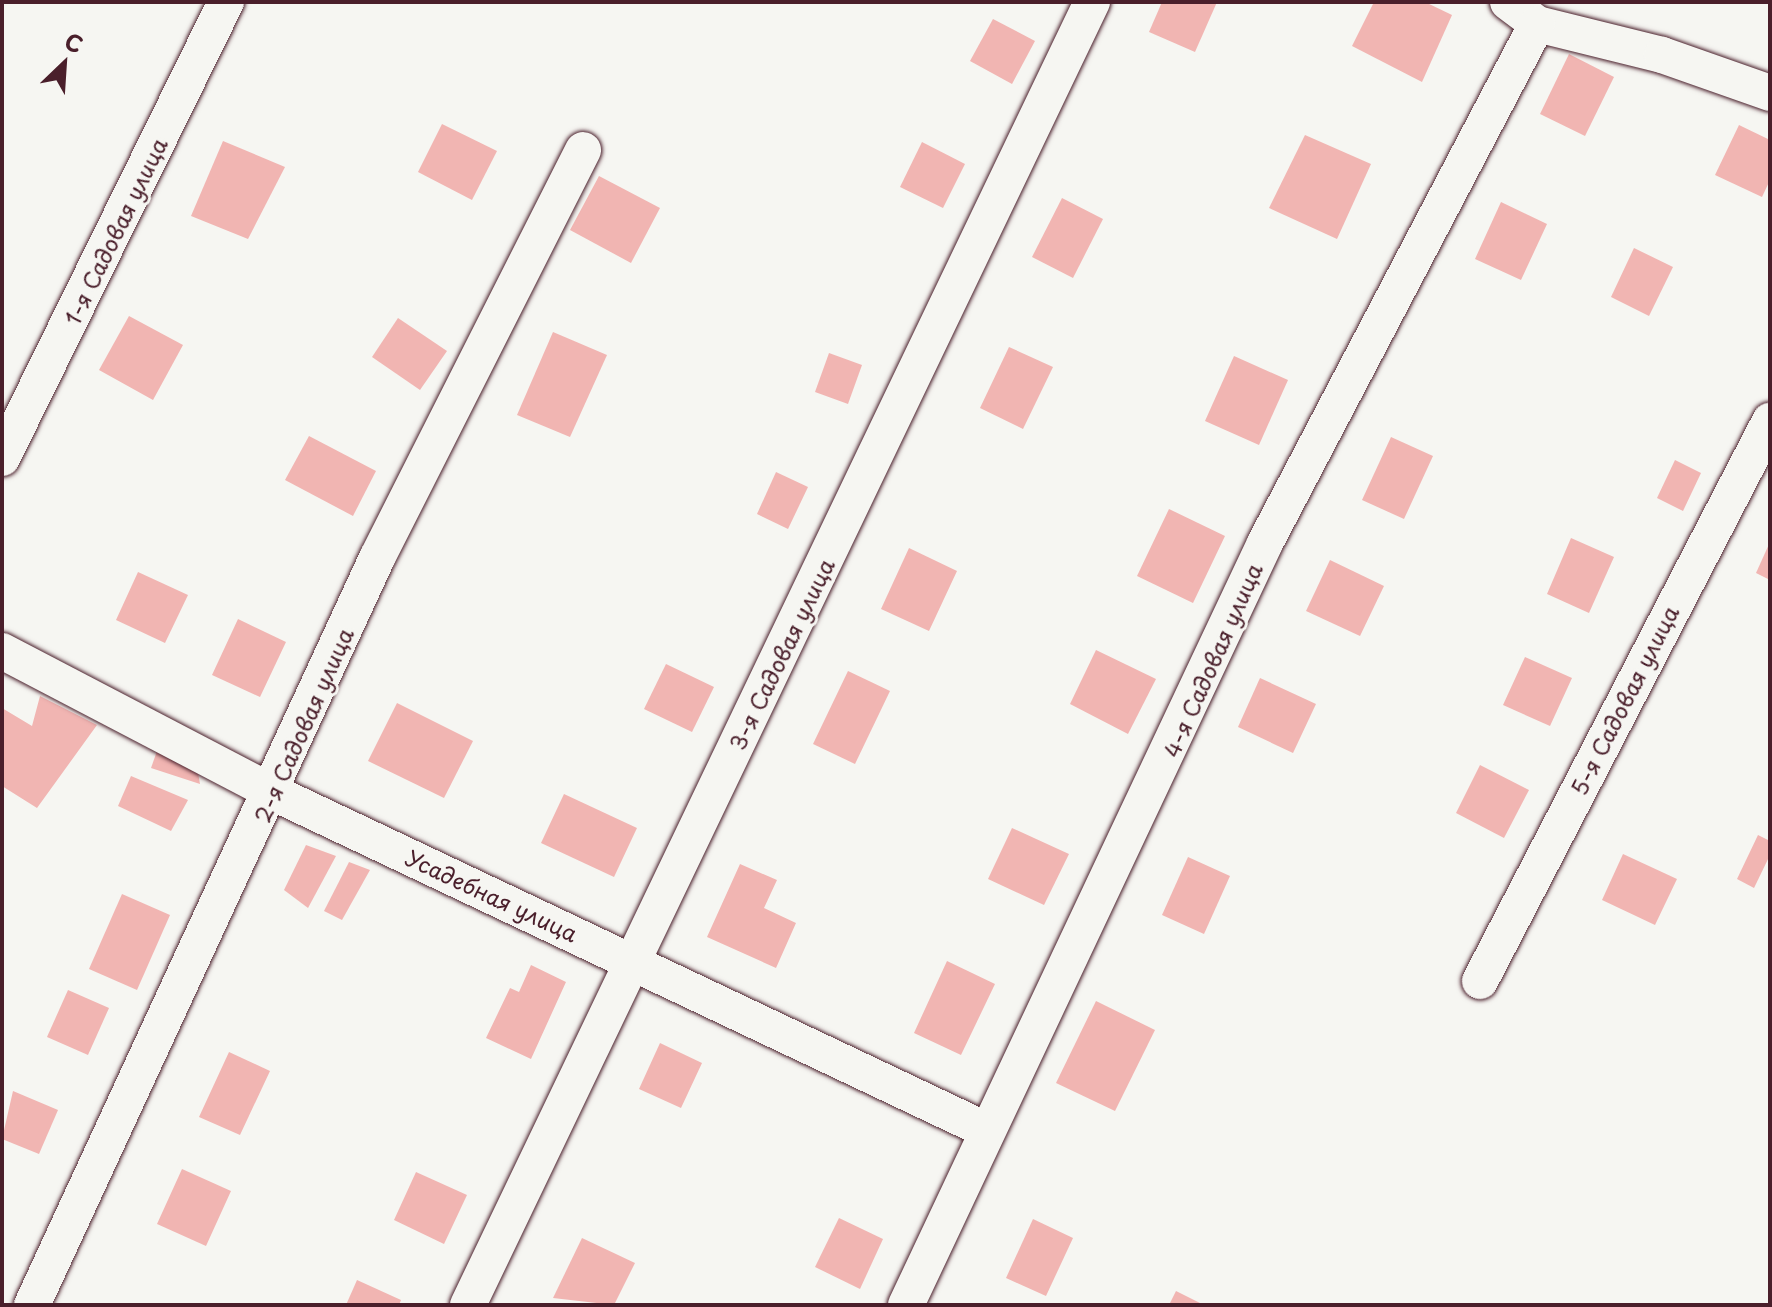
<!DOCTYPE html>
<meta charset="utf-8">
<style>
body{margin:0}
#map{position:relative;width:1772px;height:1307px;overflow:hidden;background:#f6f6f2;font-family:"Playpen Sans",sans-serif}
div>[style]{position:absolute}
.building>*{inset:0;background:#f1b5b2}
.roads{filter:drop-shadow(0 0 2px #4a1f2b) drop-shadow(0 0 2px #4a1f2b)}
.minor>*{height:36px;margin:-18px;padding:0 18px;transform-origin:18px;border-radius:18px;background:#f6f6f2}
span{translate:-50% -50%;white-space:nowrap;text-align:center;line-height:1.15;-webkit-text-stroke:6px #f6f6f2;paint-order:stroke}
.street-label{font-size:22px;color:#4a1f2b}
.frame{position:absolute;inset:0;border:4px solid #4a1f2b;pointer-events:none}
.north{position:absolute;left:24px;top:24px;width:80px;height:80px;-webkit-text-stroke:6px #f6f6f2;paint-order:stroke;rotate:25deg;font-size:22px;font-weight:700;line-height:32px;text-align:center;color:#4a1f2b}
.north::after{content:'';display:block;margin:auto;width:28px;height:36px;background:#4a1f2b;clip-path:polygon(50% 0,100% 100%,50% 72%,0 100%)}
</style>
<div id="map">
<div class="building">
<i style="clip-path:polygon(1162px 2px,1217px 2px,1195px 52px,1149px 32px)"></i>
<i style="clip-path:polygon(1374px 2px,1425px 2px,1452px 15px,1422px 82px,1352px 46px)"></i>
<i style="clip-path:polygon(993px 19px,1035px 41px,1012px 84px,970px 61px)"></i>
<i style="clip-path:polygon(1569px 54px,1614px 77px,1585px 136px,1540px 114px)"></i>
<i style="clip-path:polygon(442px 124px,497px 151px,472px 200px,418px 172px)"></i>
<i style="clip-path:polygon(1739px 125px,1770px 140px,1770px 180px,1762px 197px,1715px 175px)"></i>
<i style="clip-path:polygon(1305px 135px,1371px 164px,1337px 239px,1269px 208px)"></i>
<i style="clip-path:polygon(223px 141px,285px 167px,248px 239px,191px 216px)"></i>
<i style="clip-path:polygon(922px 142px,965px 164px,943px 208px,900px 187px)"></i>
<i style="clip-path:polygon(599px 176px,660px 208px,631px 263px,570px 230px)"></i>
<i style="clip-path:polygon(1062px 198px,1103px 219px,1073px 278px,1032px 257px)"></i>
<i style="clip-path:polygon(1501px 202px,1547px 224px,1521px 280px,1475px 259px)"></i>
<i style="clip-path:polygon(1634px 248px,1673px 267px,1649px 316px,1611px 297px)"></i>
<i style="clip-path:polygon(129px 316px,183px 345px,153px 400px,99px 370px)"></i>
<i style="clip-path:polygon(398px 318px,447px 351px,420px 390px,372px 357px)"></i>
<i style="clip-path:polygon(553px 332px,607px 355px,570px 437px,517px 415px)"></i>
<i style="clip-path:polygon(1009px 347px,1053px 367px,1023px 429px,980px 408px)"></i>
<i style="clip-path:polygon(829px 353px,862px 365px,848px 404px,815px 392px)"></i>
<i style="clip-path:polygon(1234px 356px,1288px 380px,1259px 445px,1205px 421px)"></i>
<i style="clip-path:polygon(309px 436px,376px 471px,353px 516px,285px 480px)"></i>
<i style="clip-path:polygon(1391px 437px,1433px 456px,1404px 519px,1362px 500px)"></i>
<i style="clip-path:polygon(1675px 460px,1701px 473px,1683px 511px,1657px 498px)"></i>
<i style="clip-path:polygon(776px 472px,808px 487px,788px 529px,757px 514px)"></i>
<i style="clip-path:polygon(1169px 509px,1225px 536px,1193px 603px,1137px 576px)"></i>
<i style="clip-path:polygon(1571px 538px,1614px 557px,1589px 613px,1547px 594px)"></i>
<i style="clip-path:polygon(1770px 542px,1770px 580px,1756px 573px)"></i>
<i style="clip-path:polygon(909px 548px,957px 571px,929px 631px,881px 609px)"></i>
<i style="clip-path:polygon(1330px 560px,1384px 586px,1360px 636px,1306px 611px)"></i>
<i style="clip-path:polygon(138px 572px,188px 595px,165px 643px,116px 620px)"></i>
<i style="clip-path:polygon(238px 619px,286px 642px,260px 697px,212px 675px)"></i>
<i style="clip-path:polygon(1096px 650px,1156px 679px,1128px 734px,1070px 704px)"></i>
<i style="clip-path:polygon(1525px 657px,1572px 678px,1550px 726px,1503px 705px)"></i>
<i style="clip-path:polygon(666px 664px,714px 687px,692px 732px,644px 709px)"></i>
<i style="clip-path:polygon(848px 671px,890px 691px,855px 764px,813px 744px)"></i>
<i style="clip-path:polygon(1260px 678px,1316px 704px,1293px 753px,1238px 727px)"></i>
<i style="clip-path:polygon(40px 696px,97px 725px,37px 808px,2px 786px,2px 708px,32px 726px)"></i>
<i style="clip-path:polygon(397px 703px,473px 741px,444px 798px,368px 761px)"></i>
<i style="clip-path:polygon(157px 751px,197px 767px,200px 784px,151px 768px)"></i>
<i style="clip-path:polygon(1480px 765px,1529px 790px,1504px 838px,1456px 813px)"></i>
<i style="clip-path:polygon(131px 776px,188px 800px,171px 831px,118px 806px)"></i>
<i style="clip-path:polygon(564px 794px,637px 828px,614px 877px,541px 843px)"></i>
<i style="clip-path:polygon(1012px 828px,1069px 854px,1044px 905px,988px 879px)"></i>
<i style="clip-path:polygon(1758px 835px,1770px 841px,1770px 855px,1754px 888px,1737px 879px)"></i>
<i style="clip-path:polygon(306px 845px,336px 856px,308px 908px,284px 890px)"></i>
<i style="clip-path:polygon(1623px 854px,1677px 879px,1655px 925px,1602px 900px)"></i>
<i style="clip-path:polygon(1188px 857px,1230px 876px,1204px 934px,1162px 915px)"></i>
<i style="clip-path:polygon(349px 862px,370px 870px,342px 920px,324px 911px)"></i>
<i style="clip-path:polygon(740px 864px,777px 880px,764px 908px,796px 923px,776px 968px,707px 937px)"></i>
<i style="clip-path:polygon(122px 894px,170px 915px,137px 990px,89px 969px)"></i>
<i style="clip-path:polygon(947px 961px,995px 984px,961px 1055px,914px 1033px)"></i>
<i style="clip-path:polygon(531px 965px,566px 982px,531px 1059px,486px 1038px,510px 988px,519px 992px)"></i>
<i style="clip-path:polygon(68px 990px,109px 1008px,88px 1055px,47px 1037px)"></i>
<i style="clip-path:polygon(1096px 1001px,1155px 1030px,1115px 1111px,1056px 1083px)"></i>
<i style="clip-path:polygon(660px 1043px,702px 1063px,681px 1108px,639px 1089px)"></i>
<i style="clip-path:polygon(229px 1052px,270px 1071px,240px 1135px,199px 1117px)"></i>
<i style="clip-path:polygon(13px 1091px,58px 1110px,39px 1154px,2px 1139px)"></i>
<i style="clip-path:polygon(182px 1169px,231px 1191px,206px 1246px,157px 1224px)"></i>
<i style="clip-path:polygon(416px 1172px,467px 1195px,444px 1244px,394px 1220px)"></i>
<i style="clip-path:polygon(839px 1218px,883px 1239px,860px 1289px,815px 1267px)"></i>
<i style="clip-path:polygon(1033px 1219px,1073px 1238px,1046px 1296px,1006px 1278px)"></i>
<i style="clip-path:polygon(582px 1238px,635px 1263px,614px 1305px,553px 1298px)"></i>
<i style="clip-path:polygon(357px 1280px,401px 1300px,399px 1305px,346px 1305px)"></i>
<i style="clip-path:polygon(1176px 1291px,1204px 1305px,1169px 1305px)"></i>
</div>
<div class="roads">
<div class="minor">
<i style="left:1508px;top:2px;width:36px;rotate:37deg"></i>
<i style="left:1537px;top:24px;width:129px;rotate:13.9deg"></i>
<i style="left:1662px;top:55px;width:114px;rotate:19.4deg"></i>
<i style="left:2px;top:458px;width:508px;rotate:-63.84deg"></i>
<i style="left:2px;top:651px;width:307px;rotate:27.6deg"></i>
<i style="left:274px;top:793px;width:788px;rotate:25.33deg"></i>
<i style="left:1480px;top:981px;width:631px;rotate:-62.62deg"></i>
<i style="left:32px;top:1305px;width:823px;rotate:-65.21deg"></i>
<i style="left:377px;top:558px;width:457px;rotate:-63.2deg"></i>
<i style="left:468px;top:1305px;width:1445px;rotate:-64.41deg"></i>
<i style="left:906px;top:1305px;width:842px;rotate:-64.77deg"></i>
<i style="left:1265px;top:543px;width:586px;rotate:-62.34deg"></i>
</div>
</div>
<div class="street-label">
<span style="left:115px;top:231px;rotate:-64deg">1-я Садовая улица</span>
<span style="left:781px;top:654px;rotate:-64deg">3-я Садовая улица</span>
<span style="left:1212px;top:660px;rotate:-66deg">4-я Садовая улица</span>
<span style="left:1624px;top:700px;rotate:-63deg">5-я Садовая улица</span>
<span style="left:303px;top:725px;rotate:-66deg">2-я Садовая улица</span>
<span style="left:492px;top:895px;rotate:25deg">Усадебная улица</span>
</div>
<div class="frame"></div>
<div class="north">С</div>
</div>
